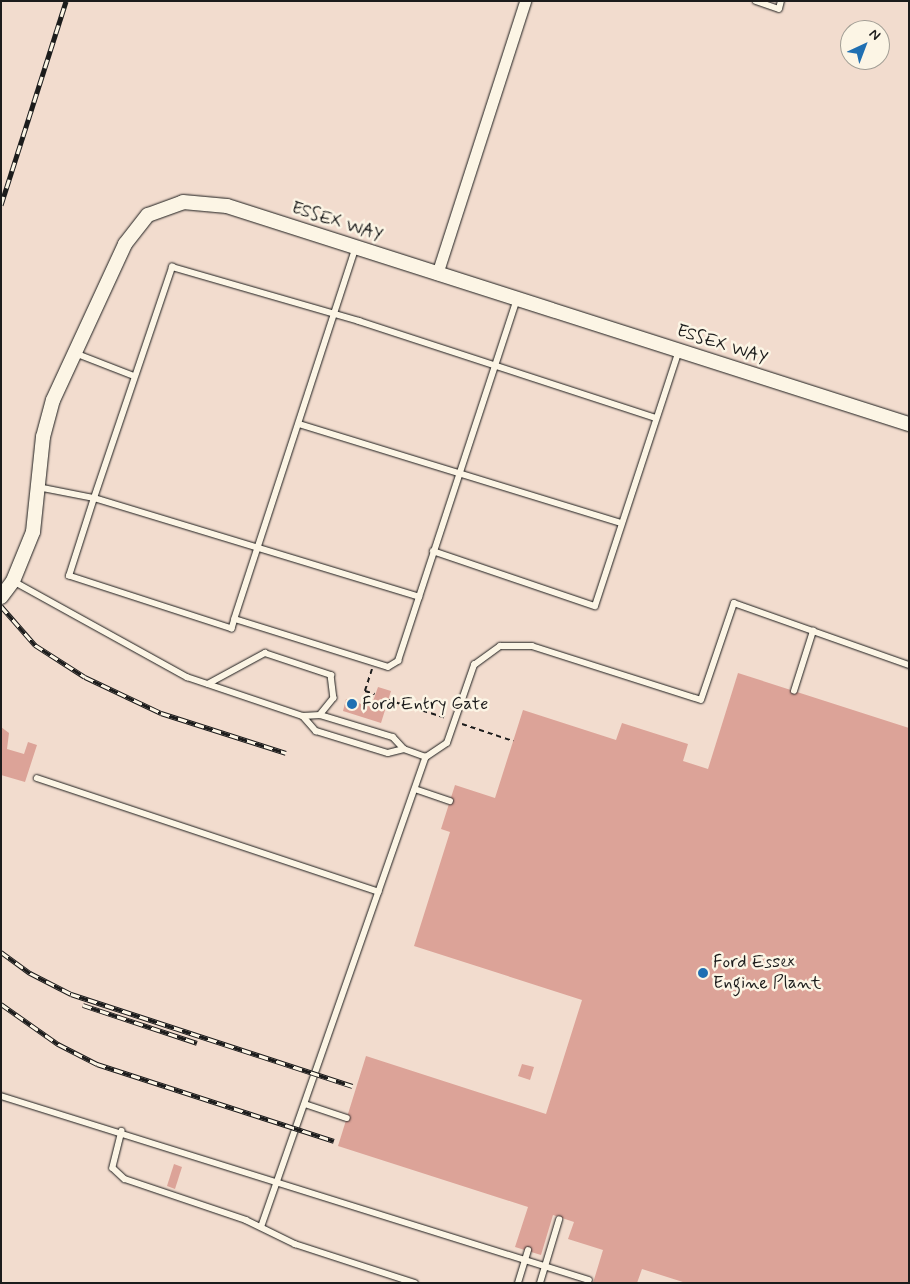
<!DOCTYPE html>
<style>
body{margin:0}
#map{position:relative;width:910px;height:1284px;overflow:hidden;background:#fcf5e5;font-family:Mynerve,sans-serif}
div>[style]{position:absolute}
.built>*{inset:0;background:#f2dcce}
.building>*{inset:0;background:#dca398}
.path>*{height:2px;margin-top:-1px;transform-origin:0;background:repeating-linear-gradient(90deg,#1c1c1c 0 5px,transparent 0 9px)}
.roads{filter:drop-shadow(0 0 1px #1c1c1c) drop-shadow(0 0 1px #1c1c1c)}
.service>*{height:5.5px;margin:-2.75px;padding:0 2.75px;transform-origin:2.75px;border-radius:2.75px;background:#fcf5e5}
.minor>*{height:11px;margin:-5.5px;padding:0 5.5px;transform-origin:5.5px;border-radius:5.5px;background:#fcf5e5}
.tertiary>*{height:14px;margin:-7px;padding:0 7px;transform-origin:7px;border-radius:7px;background:#fcf5e5}
.rail>*{height:5px;margin-top:-2.5px;transform-origin:0;background:repeating-linear-gradient(90deg,#fcf5e5 0 9px,#1c1c1c 0 18px);box-sizing:border-box;border-block:1px solid #1c1c1c}
.dots>*{width:14px;height:14px;translate:-50% -50%;box-sizing:border-box;border:2px solid #fcf5e5;border-radius:50%}
span{translate:-50% -50%;white-space:nowrap;text-align:center;line-height:1.15;-webkit-text-stroke:5px #fcf5e5;paint-order:stroke}
.street-label{font-size:18px;color:#1c1c1c}
.poi-label{font-size:18px;color:#1c1c1c}
.left{translate:0 -50%;text-align:left}
.frame{position:absolute;inset:0;border:2px solid #1c1c1c;pointer-events:none}
.north{position:absolute;left:840px;top:20px;width:50px;height:50px;box-sizing:border-box;background:#fcf5e5;border:1px solid #a29e95;border-radius:50%;rotate:43deg;font-size:14px;font-weight:700;line-height:20px;text-align:center;color:#1c1c1c}
.north::after{content:'';display:block;margin:auto;width:18px;height:22px;background:#1f6fb2;clip-path:polygon(50% 0,100% 100%,50% 72%,0 100%)}
</style>
<div id="map">
<div class="built">
<i style="clip-path:polygon(evenodd,1px 1px,909px 1px,909px 1283px,1px 1283px,1px 1px,850px 30px,880px 30px,880px 60px,850px 60px,850px 30px)"></i>
</div>
<div class="building">
<i style="clip-path:polygon(738px 673px,909px 728px,909px 1283px,686px 1283px,642px 1269px,637px 1283px,593px 1283px,603px 1250px,568px 1239px,574px 1222px,553px 1215px,541px 1255px,515px 1247px,528px 1207px,338px 1146px,366px 1056px,546px 1114px,582px 1000px,414px 946px,450px 832px,441px 829px,455px 785px,495px 798px,523px 710px,616px 740px,622px 723px,688px 744px,683px 761px,708px 769px)"></i>
<i style="clip-path:polygon(378px 687px,391px 691px,381px 723px,343px 711px,346px 699px,371px 707px)"></i>
<i style="clip-path:polygon(1px 727px,9px 733px,7px 749px,24px 754px,28px 742px,37px 745px,25px 782px,1px 775px)"></i>
<i style="clip-path:polygon(522px 1064px,534px 1067px,530px 1080px,518px 1076px)"></i>
<i style="clip-path:polygon(174px 1164px,182px 1167px,175px 1189px,167px 1186px)"></i>
</div>
<div class="path">
<i style="left:372px;top:669px;width:23px;rotate:108deg"></i>
<i style="left:365px;top:691px;width:10px;rotate:17deg"></i>
<i style="left:388px;top:700px;width:61px;rotate:17.2deg"></i>
<i style="left:462px;top:724px;width:54px;rotate:18.4deg"></i>
</div>
<div class="roads">
<div class="service">
<i style="left:756px;top:1px;width:24px;rotate:19deg"></i>
<i style="left:779px;top:9px;width:8px;rotate:-76deg"></i>
<i style="left:356px;top:248px;width:390px;rotate:108.1deg"></i>
<i style="left:235px;top:619px;width:160px;rotate:17.4deg"></i>
<i style="left:388px;top:667px;width:12px;rotate:-31deg"></i>
<i style="left:398px;top:661px;width:381px;rotate:-71.8deg"></i>
<i style="left:75px;top:353px;width:63px;rotate:21.3deg"></i>
<i style="left:299px;top:424px;width:336px;rotate:17.1deg"></i>
<i style="left:38px;top:487px;width:57px;rotate:11.1deg"></i>
<i style="left:94px;top:498px;width:244px;rotate:-71.3deg"></i>
<i style="left:172px;top:267px;width:195px;rotate:16.1deg"></i>
<i style="left:359px;top:321px;width:312px;rotate:18.1deg"></i>
<i style="left:433px;top:551px;width:171px;rotate:18.8deg"></i>
<i style="left:595px;top:606px;width:268px;rotate:-71.8deg"></i>
<i style="left:13px;top:581px;width:199px;rotate:28.9deg"></i>
<i style="left:187px;top:677px;width:122px;rotate:18.6deg"></i>
<i style="left:303px;top:716px;width:17px;rotate:-3deg"></i>
<i style="left:320px;top:715px;width:76px;rotate:16.8deg"></i>
<i style="left:393px;top:737px;width:16px;rotate:47deg"></i>
<i style="left:404px;top:749px;width:23px;rotate:20deg"></i>
<i style="left:426px;top:757px;width:25px;rotate:-34deg"></i>
<i style="left:447px;top:743px;width:83px;rotate:-70.9deg"></i>
<i style="left:474px;top:665px;width:32px;rotate:-36deg"></i>
<i style="left:500px;top:646px;width:32px"></i>
<i style="left:532px;top:646px;width:177px;rotate:17.7deg"></i>
<i style="left:701px;top:700px;width:102px;rotate:-71.2deg"></i>
<i style="left:734px;top:603px;width:186px;rotate:19.5deg"></i>
<i style="left:235px;top:619px;width:10px;rotate:107deg"></i>
<i style="left:232px;top:629px;width:171px;rotate:-162deg"></i>
<i style="left:69px;top:576px;width:82px;rotate:-72.2deg"></i>
<i style="left:94px;top:498px;width:340px;rotate:16.9deg"></i>
<i style="left:208px;top:684px;width:65px;rotate:-28.5deg"></i>
<i style="left:265px;top:653px;width:70px;rotate:18.4deg"></i>
<i style="left:331px;top:675px;width:23px;rotate:83deg"></i>
<i style="left:334px;top:698px;width:22px;rotate:129deg"></i>
<i style="left:794px;top:691px;width:63px;rotate:-72.4deg"></i>
<i style="left:303px;top:716px;width:20px;rotate:49deg"></i>
<i style="left:316px;top:731px;width:75px;rotate:17deg"></i>
<i style="left:388px;top:753px;width:16px;rotate:-14deg"></i>
<i style="left:37px;top:778px;width:360px;rotate:18.4deg"></i>
<i style="left:415px;top:789px;width:37px;rotate:19deg"></i>
<i style="left:1px;top:1096px;width:616px;rotate:17.38deg"></i>
<i style="left:305px;top:1104px;width:44px;rotate:18.4deg"></i>
<i style="left:122px;top:1131px;width:38px;rotate:104deg"></i>
<i style="left:113px;top:1168px;width:16px;rotate:43deg"></i>
<i style="left:125px;top:1179px;width:128px;rotate:18.7deg"></i>
<i style="left:246px;top:1220px;width:55px;rotate:26.1deg"></i>
<i style="left:295px;top:1244px;width:126px;rotate:18deg"></i>
<i style="left:261px;top:1227px;width:498px;rotate:-70.7deg"></i>
<i style="left:518px;top:1283px;width:34px;rotate:-73deg"></i>
<i style="left:540px;top:1283px;width:66px;rotate:-73.2deg"></i>
</div>
<div class="minor">
<i style="left:437px;top:274px;width:287px;rotate:-72.1deg"></i>
</div>
<div class="tertiary">
<i style="left:1px;top:597px;width:20px;rotate:-53deg"></i>
<i style="left:13px;top:581px;width:53px;rotate:-67.8deg"></i>
<i style="left:33px;top:532px;width:96px;rotate:-84deg"></i>
<i style="left:43px;top:437px;width:38px;rotate:-75deg"></i>
<i style="left:53px;top:400px;width:172px;rotate:-65.2deg"></i>
<i style="left:125px;top:244px;width:37px;rotate:-52deg"></i>
<i style="left:148px;top:215px;width:37px;rotate:-20deg"></i>
<i style="left:183px;top:202px;width:44px;rotate:5.2deg"></i>
<i style="left:227px;top:206px;width:716px;rotate:17.73deg"></i>
</div>
</div>
<div class="rail">
<i style="left:1px;top:205px;width:214px;rotate:-72.3deg"></i>
<i style="left:1px;top:606px;width:52px;rotate:48.9deg"></i>
<i style="left:35px;top:645px;width:59px;rotate:32.6deg"></i>
<i style="left:85px;top:677px;width:84px;rotate:25.3deg"></i>
<i style="left:161px;top:713px;width:131px;rotate:17.7deg"></i>
<i style="left:1px;top:952px;width:36px;rotate:36deg"></i>
<i style="left:30px;top:973px;width:46px;rotate:27.1deg"></i>
<i style="left:71px;top:994px;width:296px;rotate:18.1deg"></i>
<i style="left:1px;top:1004px;width:70px;rotate:35.1deg"></i>
<i style="left:58px;top:1044px;width:44px;rotate:27.1deg"></i>
<i style="left:97px;top:1064px;width:249px;rotate:18deg"></i>
<i style="left:83px;top:1005px;width:120px;rotate:18.4deg"></i>
</div>
<div class="dots">
<i style="left:352px;top:704px;background:#1f6fb2"></i>
<i style="left:703px;top:973px;background:#1f6fb2"></i>
</div>
<div class="street-label">
<span style="left:337px;top:222px;rotate:18deg">ESSEX WAY</span>
<span style="left:722px;top:345px;rotate:18deg">ESSEX WAY</span>
</div>
<div class="poi-label">
<span class="left" style="left:362px;top:704px">Ford Entry Gate</span>
<span class="left" style="left:713px;top:973px">Ford Essex<br>Engine Plant</span>
</div>
<div class="frame"></div>
<div class="north">N</div>
</div>
